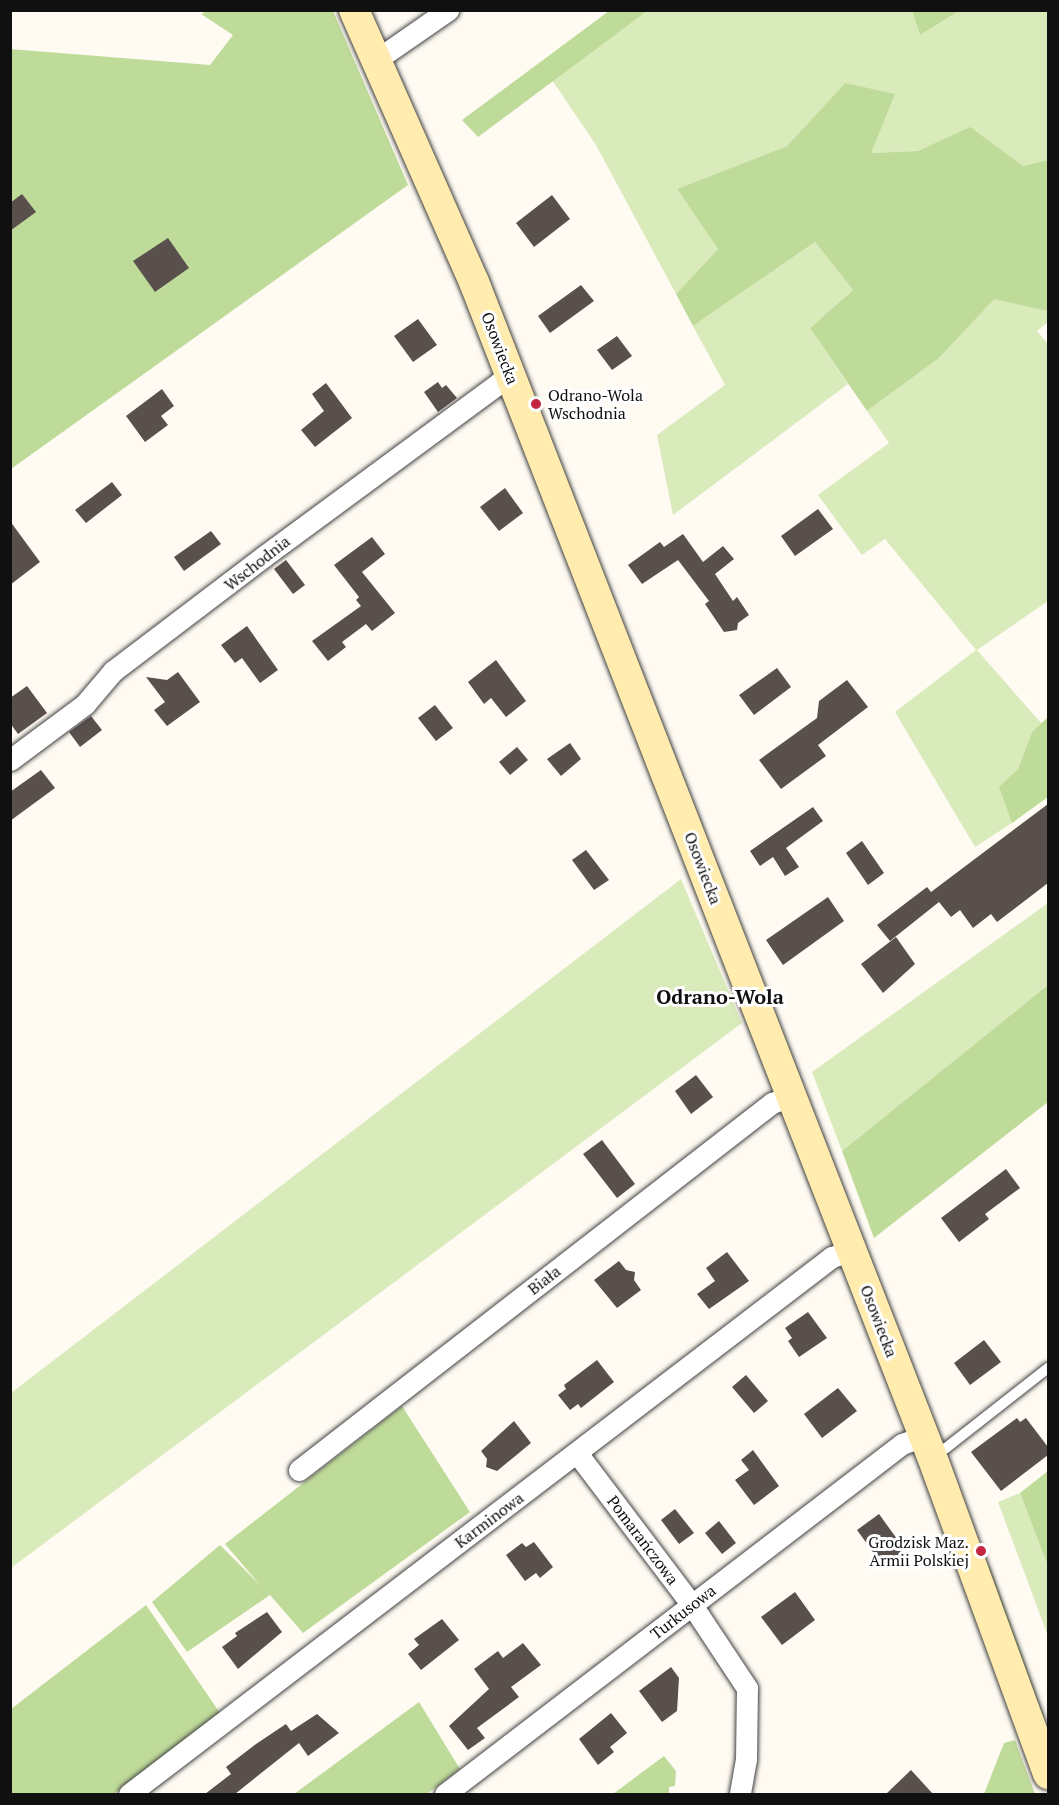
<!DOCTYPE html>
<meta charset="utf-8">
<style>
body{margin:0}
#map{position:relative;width:1059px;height:1805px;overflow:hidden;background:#fffbf3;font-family:"PT Serif",serif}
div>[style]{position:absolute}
.green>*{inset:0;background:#d9eabb}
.forest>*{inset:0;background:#bfdb9a}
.building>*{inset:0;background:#594f4c}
.roads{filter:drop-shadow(0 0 2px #434343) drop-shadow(0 0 2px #434343)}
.lane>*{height:10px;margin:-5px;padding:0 5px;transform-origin:5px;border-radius:5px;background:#fff}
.street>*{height:21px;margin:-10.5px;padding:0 10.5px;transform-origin:10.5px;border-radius:10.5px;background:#fff}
.secondary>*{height:30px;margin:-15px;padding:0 15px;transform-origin:15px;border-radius:15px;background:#ffecae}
.dots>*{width:16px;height:16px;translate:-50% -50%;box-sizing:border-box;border:3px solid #fff;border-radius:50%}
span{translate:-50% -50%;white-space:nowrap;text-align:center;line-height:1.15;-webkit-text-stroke:6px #fff;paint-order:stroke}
.street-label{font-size:16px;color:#101010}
.poi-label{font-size:16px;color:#101010}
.left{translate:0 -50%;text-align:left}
.right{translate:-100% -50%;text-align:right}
.quarter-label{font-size:20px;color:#101010;font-weight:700}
.frame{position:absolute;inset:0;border:12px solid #101010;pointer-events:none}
</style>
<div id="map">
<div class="green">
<i style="clip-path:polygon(647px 11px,912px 11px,920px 35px,959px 11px,1048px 11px,1048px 160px,1023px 166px,970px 128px,918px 151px,870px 153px,845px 83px,787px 146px,677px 189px,718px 249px,676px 294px,596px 145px,552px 80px)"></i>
<i style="clip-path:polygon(815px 242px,853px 290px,810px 328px,848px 384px,673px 515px,657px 435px,725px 385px,693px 326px)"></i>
<i style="clip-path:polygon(994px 298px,1048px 311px,1048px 322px,1037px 331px,1048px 344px,1048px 601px,977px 650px,1042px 724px,1032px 732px,1018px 769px,1000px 787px,1012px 823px,975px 847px,895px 712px,976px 650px,885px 539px,862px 555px,818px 495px,889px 443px,867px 411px,939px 358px)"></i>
<i style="clip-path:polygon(681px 879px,742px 1023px,11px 1568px,11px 1393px)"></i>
<i style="clip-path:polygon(1048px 903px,1048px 985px,842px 1151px,812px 1072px)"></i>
<i style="clip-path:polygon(1020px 1493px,1048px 1566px,1048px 1636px,998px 1502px)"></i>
<i style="clip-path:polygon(990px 1566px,1043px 1713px,1042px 1714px,985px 1568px)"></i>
</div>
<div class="forest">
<i style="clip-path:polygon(207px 11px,333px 11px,408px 185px,11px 469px,10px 49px,210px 65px,233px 35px,201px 14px)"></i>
<i style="clip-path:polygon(609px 11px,647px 11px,478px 137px,462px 120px)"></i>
<i style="clip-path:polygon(912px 11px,912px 10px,959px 11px,920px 35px)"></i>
<i style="clip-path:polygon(845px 83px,895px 94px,871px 153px,918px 151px,970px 127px,1023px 166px,1048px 160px,1048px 311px,994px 299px,939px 358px,867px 411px,810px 328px,853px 290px,815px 242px,693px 326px,676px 294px,718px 249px,677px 189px,787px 146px)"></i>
<i style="clip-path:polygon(1048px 717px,1048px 797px,1012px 823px,999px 787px,1018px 769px,1032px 732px)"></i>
<i style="clip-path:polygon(1048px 985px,1048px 1102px,874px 1238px,842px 1151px)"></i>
<i style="clip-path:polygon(402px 1406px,470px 1512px,303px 1633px,270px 1595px,187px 1652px,152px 1602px,220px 1545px,260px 1585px,225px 1544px)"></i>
<i style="clip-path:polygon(1048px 1471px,1048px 1566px,1020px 1493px)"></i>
<i style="clip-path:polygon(146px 1605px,220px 1713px,114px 1794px,11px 1794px,11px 1709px)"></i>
<i style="clip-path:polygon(419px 1702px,460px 1769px,427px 1794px,294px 1794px)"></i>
<i style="clip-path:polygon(1015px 1740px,1035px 1794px,984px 1794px,1004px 1743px)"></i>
<i style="clip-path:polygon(664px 1756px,676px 1771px,675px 1786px,669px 1787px,669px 1794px,613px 1794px)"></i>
</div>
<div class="building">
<i style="clip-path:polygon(22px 194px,36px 212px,10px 231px,10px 203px)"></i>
<i style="clip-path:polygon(552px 195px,570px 219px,534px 247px,516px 223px)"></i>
<i style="clip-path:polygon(168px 238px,189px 268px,155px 292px,133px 261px)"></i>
<i style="clip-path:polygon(581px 285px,594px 301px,550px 333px,538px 316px)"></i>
<i style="clip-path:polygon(418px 319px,437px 345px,413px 362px,394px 336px)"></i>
<i style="clip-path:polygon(617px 336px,632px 356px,612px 370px,597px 350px)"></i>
<i style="clip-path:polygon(438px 382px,442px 388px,446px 385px,457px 398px,438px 412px,424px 392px)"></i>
<i style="clip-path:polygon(326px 383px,352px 418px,315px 447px,301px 430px,324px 411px,312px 394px)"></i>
<i style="clip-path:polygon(162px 389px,174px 406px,161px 416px,168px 425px,145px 442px,126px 416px)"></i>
<i style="clip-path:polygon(112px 482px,122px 495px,86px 523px,75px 510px)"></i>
<i style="clip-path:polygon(505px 488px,523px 513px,499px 531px,480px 507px)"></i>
<i style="clip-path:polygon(818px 509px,833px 529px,795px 556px,781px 536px)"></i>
<i style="clip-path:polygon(10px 521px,40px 562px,10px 585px)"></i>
<i style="clip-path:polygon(211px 531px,221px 544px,184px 571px,174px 557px)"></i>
<i style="clip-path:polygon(683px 534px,703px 562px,723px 546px,734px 559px,715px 574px,733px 601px,737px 597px,749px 615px,738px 623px,737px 630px,724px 632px,705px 604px,709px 601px,678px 560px,642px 584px,628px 565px,660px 542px,664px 547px)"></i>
<i style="clip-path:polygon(372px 537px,385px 554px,362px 572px,395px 613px,372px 631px,366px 624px,342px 642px,346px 647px,328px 661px,312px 641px,361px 606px,356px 600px,359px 597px,334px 565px)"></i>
<i style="clip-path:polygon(286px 560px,305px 585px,293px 594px,274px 569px)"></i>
<i style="clip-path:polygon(247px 626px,278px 670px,260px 683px,242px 658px,235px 663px,221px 645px)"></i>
<i style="clip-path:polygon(496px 660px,526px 701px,506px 717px,491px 698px,484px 704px,468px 682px)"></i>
<i style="clip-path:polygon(777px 668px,791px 687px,754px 715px,739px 695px)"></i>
<i style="clip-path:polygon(178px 672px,200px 702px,167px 726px,154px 710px,165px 702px,146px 677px,167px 680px)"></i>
<i style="clip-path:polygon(847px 680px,868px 707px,818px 745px,826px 756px,781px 789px,759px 760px,817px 718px,819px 701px)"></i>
<i style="clip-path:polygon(27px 686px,47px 713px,18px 734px,10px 723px,10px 698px)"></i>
<i style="clip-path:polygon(435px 705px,453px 728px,436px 741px,418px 718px)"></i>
<i style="clip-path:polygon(91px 716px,102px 730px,80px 747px,69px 732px)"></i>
<i style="clip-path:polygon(570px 743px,581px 759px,561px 776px,547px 759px)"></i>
<i style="clip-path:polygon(517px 747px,528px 760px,510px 775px,499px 762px)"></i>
<i style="clip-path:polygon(41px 770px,55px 788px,10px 821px,10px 792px)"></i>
<i style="clip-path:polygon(1048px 804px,1048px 883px,997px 922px,991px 914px,973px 928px,960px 910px,951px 917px,939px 902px,890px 941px,877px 925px,927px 887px,931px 892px)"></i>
<i style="clip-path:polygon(813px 807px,823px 821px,786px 848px,799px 867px,785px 876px,773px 857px,760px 866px,750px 851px)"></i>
<i style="clip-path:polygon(862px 841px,884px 873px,868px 885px,846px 853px)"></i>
<i style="clip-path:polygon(586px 850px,609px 880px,594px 890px,572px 860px)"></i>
<i style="clip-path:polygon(828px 897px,844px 921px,783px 965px,766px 940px)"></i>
<i style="clip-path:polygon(896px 937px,915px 964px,883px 993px,861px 964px)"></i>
<i style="clip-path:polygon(696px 1075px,713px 1097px,691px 1114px,675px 1091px)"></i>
<i style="clip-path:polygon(602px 1140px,635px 1184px,617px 1198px,583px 1154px)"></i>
<i style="clip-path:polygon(1006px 1169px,1020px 1188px,985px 1214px,989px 1219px,959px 1242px,941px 1218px)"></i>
<i style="clip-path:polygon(727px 1252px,749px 1281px,709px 1309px,697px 1294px,715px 1281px,706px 1268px)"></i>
<i style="clip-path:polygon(619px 1261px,626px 1270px,635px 1272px,634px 1280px,641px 1290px,617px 1308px,594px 1280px)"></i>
<i style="clip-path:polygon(808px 1312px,827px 1338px,799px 1357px,788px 1341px,792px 1338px,785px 1328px)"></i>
<i style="clip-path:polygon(984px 1340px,1001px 1362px,970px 1385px,954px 1363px)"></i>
<i style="clip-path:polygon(597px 1360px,614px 1382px,581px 1408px,578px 1404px,570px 1410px,558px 1395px,566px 1389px,564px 1385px)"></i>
<i style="clip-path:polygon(746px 1375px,768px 1401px,754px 1413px,732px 1387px)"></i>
<i style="clip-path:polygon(838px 1388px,857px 1411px,822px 1438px,804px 1414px)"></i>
<i style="clip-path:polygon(1017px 1418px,1020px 1422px,1026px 1418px,1048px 1447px,1048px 1455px,1001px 1491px,971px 1452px)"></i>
<i style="clip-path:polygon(514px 1421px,531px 1443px,497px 1471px,486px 1467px,487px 1459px,481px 1451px)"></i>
<i style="clip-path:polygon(753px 1450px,779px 1486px,754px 1505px,735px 1480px,749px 1470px,741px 1460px)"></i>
<i style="clip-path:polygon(675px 1509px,694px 1533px,679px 1544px,661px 1520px)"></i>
<i style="clip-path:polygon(879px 1514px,905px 1550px,883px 1566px,857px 1530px)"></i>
<i style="clip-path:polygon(719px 1521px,736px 1543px,722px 1554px,705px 1533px)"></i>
<i style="clip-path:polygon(534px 1542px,553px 1567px,540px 1578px,536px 1573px,525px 1581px,506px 1555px,522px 1543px,526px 1547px)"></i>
<i style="clip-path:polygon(795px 1592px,815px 1620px,782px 1645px,761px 1617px)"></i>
<i style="clip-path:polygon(267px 1612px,282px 1632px,238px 1669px,222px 1647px,237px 1636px,235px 1633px)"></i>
<i style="clip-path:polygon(442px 1619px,459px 1640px,421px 1670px,408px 1654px,419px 1645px,414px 1639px)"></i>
<i style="clip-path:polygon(523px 1643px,541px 1665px,511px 1687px,519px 1697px,477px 1728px,485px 1738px,468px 1750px,449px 1726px,489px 1689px,474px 1669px,498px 1651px,503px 1658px)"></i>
<i style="clip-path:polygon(671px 1667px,679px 1678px,677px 1711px,662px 1722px,639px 1691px)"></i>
<i style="clip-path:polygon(611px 1713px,627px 1733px,610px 1747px,614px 1752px,598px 1765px,579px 1739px)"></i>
<i style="clip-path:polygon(317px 1714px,339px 1733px,308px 1756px,299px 1743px,235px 1794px,205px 1794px,231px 1774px,226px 1767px,256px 1744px,286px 1724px,291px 1731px)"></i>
<i style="clip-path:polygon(911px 1770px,933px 1794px,886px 1794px)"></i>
</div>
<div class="roads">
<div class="lane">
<i style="left:933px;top:1453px;width:14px;rotate:-21deg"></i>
<i style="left:946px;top:1448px;width:130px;rotate:-38.1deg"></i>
</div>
<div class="street">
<i style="left:376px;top:60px;width:88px;rotate:-34.8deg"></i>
<i style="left:10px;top:760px;width:94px;rotate:-36.7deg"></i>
<i style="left:85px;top:704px;width:43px;rotate:-49.7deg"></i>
<i style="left:113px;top:671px;width:188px;rotate:-37.2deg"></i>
<i style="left:263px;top:557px;width:295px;rotate:-36.4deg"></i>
<i style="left:500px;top:382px;width:13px;rotate:-18deg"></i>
<i style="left:577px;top:1453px;width:191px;rotate:52.9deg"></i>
<i style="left:692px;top:1605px;width:100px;rotate:56.5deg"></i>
<i style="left:747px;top:1688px;width:71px;rotate:90.8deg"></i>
<i style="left:746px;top:1759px;width:36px;rotate:100deg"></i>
<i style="left:299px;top:1470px;width:599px;rotate:-37.81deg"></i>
<i style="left:772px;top:1103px;width:20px;rotate:-20deg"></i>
<i style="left:129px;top:1794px;width:885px;rotate:-37.38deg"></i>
<i style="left:832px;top:1257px;width:20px;rotate:-20deg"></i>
<i style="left:445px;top:1794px;width:576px;rotate:-37.45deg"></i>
<i style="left:902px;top:1444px;width:23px;rotate:-20deg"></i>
</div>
<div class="secondary">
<i style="left:354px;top:10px;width:297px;rotate:66.2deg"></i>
<i style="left:474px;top:282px;width:1258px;rotate:68.7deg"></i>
<i style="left:931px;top:1454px;width:341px;rotate:69.9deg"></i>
</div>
</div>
<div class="dots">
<i style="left:536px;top:404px;background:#c22640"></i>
<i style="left:981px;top:1551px;background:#c22640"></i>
</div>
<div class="street-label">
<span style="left:500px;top:348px;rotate:69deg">Osowiecka</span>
<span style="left:257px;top:563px;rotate:-38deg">Wschodnia</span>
<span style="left:703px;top:868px;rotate:69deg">Osowiecka</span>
<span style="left:544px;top:1280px;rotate:-38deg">Biała</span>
<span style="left:879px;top:1321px;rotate:69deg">Osowiecka</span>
<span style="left:489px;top:1520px;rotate:-37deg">Karminowa</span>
<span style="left:643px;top:1540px;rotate:53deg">Pomarańczowa</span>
<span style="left:683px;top:1612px;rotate:-38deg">Turkusowa</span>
</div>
<div class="poi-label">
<span class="left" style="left:548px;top:404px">Odrano-Wola<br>Wschodnia</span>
<span class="right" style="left:969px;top:1551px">Grodzisk Maz.<br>Armii Polskiej</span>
</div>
<div class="quarter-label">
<span style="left:720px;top:996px">Odrano-Wola</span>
</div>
<div class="frame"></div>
</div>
